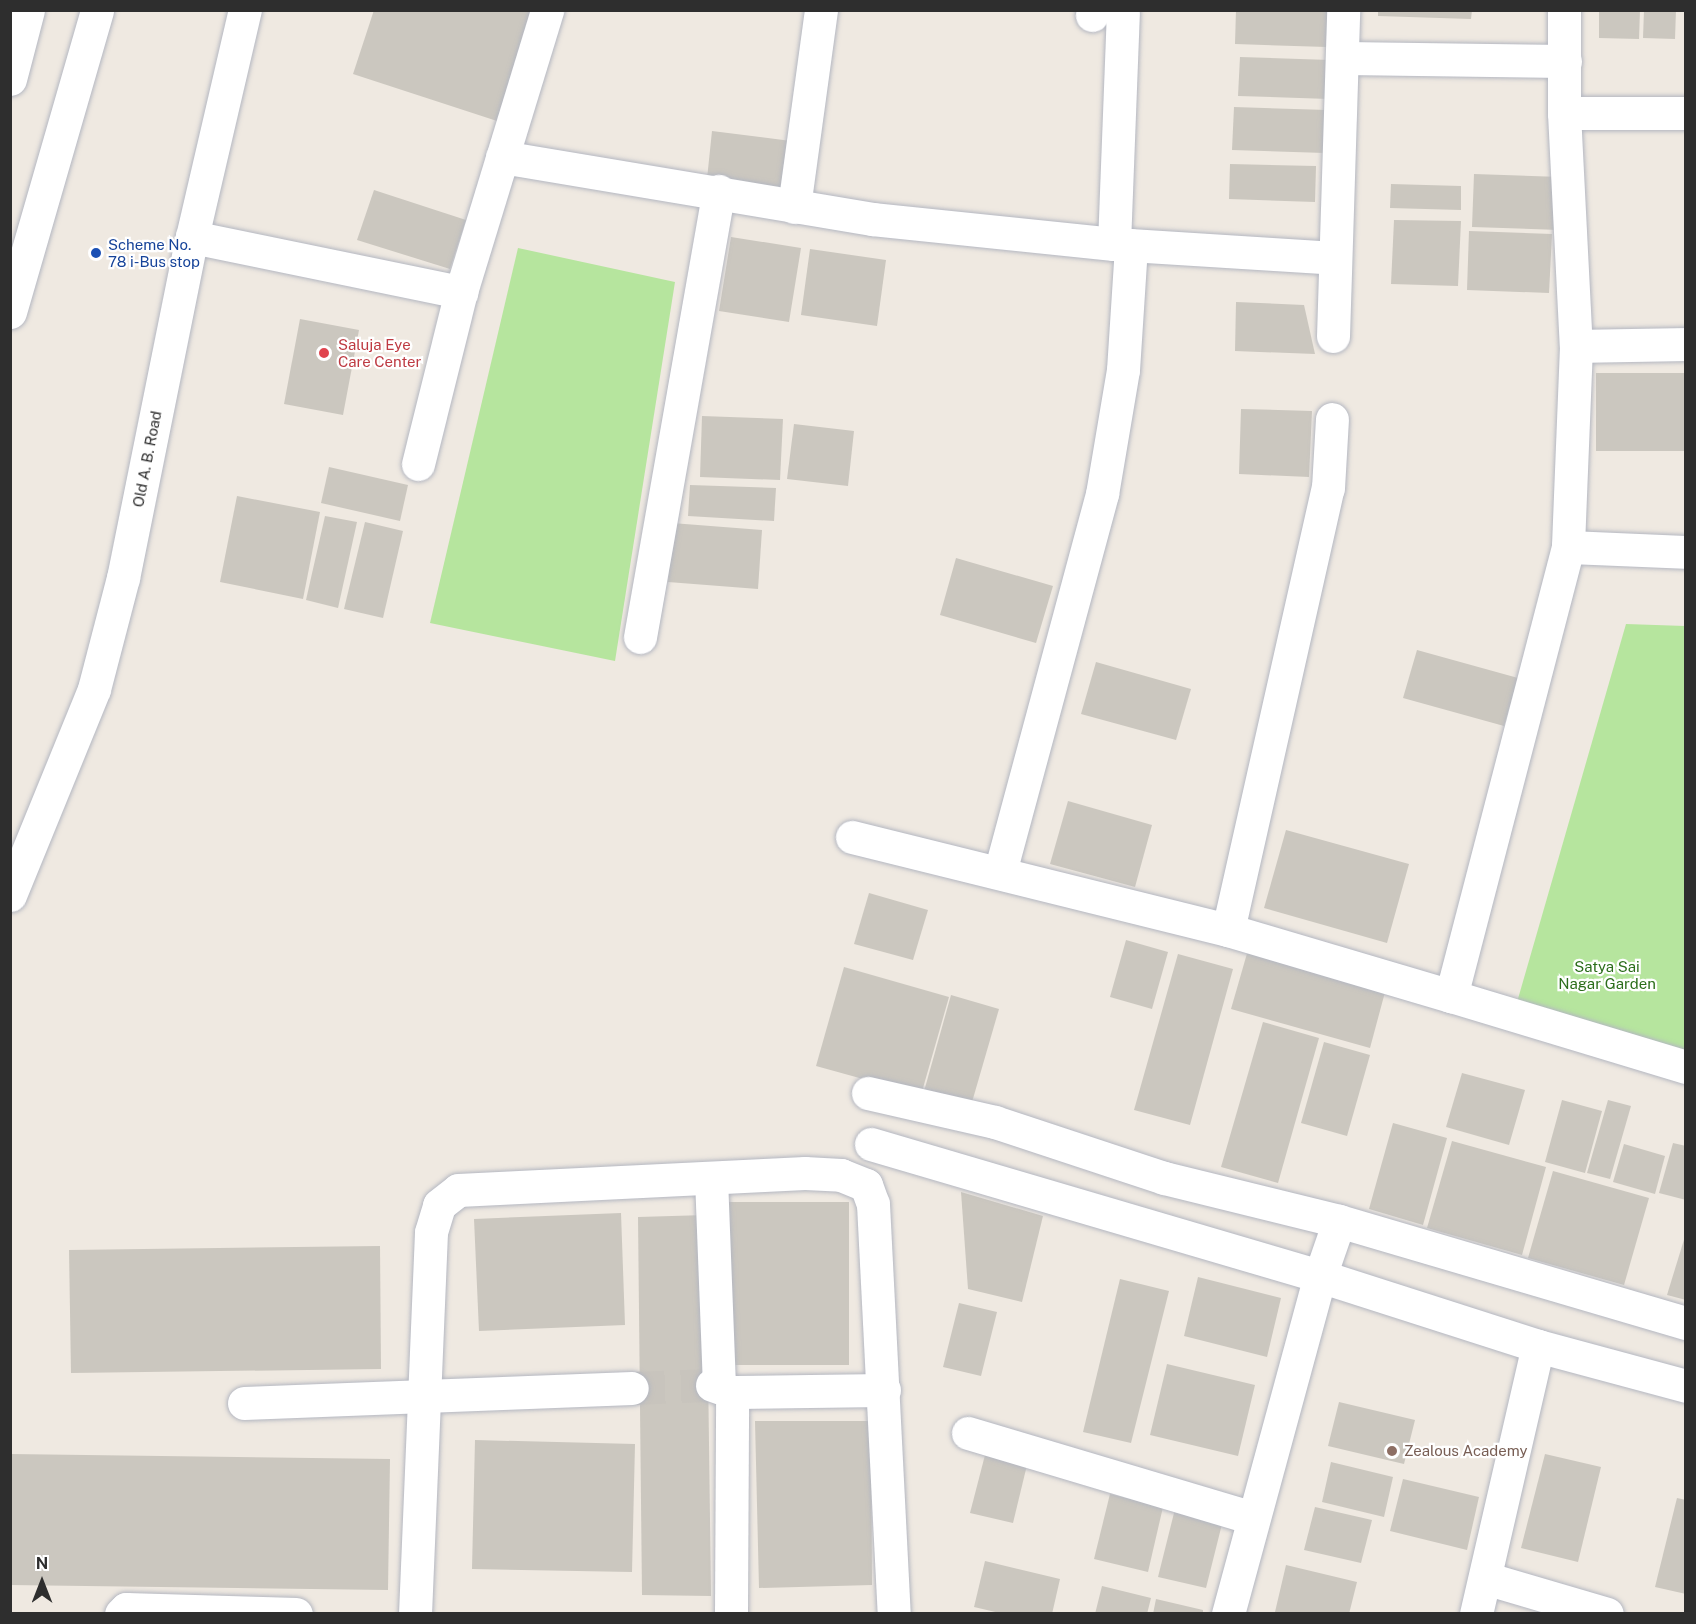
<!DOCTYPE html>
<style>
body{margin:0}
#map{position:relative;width:1696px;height:1624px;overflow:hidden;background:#efe9e1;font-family:"Public Sans",sans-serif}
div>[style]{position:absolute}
.green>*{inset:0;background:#b6e59e}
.building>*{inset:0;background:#cbc7bf}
.street-tunnel>*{height:33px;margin-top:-16.5px;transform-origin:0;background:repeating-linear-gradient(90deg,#c8c4bd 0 33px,transparent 0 49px)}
.roads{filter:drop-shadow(0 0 2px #b4b7c1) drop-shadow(0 0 2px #b4b7c1)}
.street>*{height:33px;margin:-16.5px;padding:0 16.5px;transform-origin:16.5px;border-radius:16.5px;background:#fff}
.secondary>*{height:33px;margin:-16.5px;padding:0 16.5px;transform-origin:16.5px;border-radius:16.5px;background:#fff}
.dots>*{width:16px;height:16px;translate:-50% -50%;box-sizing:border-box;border:3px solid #fff;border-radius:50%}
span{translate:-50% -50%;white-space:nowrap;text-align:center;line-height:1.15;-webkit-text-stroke:4.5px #fff;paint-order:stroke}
.transit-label{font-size:15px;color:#164399}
.left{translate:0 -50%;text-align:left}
.health-label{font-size:15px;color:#be3a42}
.street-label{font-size:15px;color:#2e2e2e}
.park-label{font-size:15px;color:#2c6e1b}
.education-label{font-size:15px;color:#785e54}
.frame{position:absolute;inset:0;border:12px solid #2e2e2e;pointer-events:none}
.north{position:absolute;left:12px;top:1552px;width:60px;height:60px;-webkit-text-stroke:4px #fff;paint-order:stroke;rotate:0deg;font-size:16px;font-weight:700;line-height:24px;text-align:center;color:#2e2e2e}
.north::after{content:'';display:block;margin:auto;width:21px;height:27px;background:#2e2e2e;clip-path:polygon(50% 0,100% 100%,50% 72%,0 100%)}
</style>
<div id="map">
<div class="green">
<i style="clip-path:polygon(518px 248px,675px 282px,615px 661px,430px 623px)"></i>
<i style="clip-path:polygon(1626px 624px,1685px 626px,1685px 1080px,1509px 1030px)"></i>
</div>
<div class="building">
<i style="clip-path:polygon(374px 10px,533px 10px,497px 121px,353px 74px)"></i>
<i style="clip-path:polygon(1236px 10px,1328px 10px,1327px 47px,1235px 44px)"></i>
<i style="clip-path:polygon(1378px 10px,1472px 10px,1471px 19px,1378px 16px)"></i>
<i style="clip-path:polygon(1599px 10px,1640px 10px,1639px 39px,1599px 38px)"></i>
<i style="clip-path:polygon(1644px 10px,1676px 10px,1675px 39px,1643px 38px)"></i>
<i style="clip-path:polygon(1240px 57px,1330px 60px,1329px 99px,1238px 96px)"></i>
<i style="clip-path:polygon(1234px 107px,1327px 110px,1325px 153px,1232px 150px)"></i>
<i style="clip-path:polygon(712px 131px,791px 141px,785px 187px,707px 179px)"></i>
<i style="clip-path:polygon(1230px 164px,1316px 166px,1315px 202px,1229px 199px)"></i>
<i style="clip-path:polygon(1474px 174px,1561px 177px,1560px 230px,1472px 227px)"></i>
<i style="clip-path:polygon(1391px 184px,1461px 186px,1461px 210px,1390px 208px)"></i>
<i style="clip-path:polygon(374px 190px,466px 220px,450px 269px,357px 240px)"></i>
<i style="clip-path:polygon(1394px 220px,1461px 221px,1458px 286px,1391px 284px)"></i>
<i style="clip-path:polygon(1469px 231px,1552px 234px,1549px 293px,1467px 290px)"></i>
<i style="clip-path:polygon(731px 237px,801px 248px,789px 322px,719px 311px)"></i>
<i style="clip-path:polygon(810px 249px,886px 260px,877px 326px,801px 315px)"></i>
<i style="clip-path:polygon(1236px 302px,1304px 305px,1315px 354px,1235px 351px)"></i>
<i style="clip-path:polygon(300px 319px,359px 330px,343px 415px,284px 404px)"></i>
<i style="clip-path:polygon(1596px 373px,1686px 373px,1686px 451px,1596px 451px)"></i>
<i style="clip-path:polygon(1241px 409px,1312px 411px,1309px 477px,1239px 474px)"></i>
<i style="clip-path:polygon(702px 416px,783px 419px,780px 480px,700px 477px)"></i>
<i style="clip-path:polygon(794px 424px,854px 431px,848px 486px,787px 479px)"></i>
<i style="clip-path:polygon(329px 467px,408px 485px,400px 521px,321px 503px)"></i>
<i style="clip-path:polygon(690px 485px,776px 488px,774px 521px,688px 516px)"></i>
<i style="clip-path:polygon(237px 496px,320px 512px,303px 599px,220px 582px)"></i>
<i style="clip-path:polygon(325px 516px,357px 522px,338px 608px,306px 600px)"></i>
<i style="clip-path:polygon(365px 522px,403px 531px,383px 618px,344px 609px)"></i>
<i style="clip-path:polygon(672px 523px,762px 530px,758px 589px,668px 582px)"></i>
<i style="clip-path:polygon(956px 558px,1053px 586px,1036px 643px,940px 615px)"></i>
<i style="clip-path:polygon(1417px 650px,1518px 678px,1504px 726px,1403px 698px)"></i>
<i style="clip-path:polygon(1096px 662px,1191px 689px,1176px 740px,1081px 714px)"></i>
<i style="clip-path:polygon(1068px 801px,1152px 825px,1135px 887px,1050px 864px)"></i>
<i style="clip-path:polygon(1286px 830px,1409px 864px,1387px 943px,1264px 908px)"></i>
<i style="clip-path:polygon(869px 893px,928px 910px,913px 960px,854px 944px)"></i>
<i style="clip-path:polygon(1126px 940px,1168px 952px,1152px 1009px,1110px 997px)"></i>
<i style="clip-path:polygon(1250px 943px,1388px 981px,1370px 1048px,1231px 1009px)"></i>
<i style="clip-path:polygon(1178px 954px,1233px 969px,1190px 1125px,1134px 1110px)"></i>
<i style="clip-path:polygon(844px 967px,949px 997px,921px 1095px,816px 1066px)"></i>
<i style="clip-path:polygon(951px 995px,999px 1009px,970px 1109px,923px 1095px)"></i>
<i style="clip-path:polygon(1263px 1022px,1319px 1038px,1278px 1183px,1221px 1167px)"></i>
<i style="clip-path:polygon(1324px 1042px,1370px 1055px,1347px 1136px,1301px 1123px)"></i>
<i style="clip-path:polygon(1462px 1073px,1525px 1090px,1509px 1145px,1446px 1127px)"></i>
<i style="clip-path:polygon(1562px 1100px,1602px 1111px,1585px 1173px,1545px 1162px)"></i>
<i style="clip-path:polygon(1608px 1100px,1631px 1106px,1610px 1179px,1587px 1173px)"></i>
<i style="clip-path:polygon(1393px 1123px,1447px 1138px,1423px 1225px,1369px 1209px)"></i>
<i style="clip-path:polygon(1452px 1141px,1546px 1167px,1522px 1255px,1427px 1228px)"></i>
<i style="clip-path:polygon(1673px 1143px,1686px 1146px,1686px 1200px,1659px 1193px)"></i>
<i style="clip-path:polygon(1624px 1144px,1665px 1156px,1655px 1194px,1613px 1182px)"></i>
<i style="clip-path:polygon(1553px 1171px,1649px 1198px,1624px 1285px,1528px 1258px)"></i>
<i style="clip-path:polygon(961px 1192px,1043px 1216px,1022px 1302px,968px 1289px)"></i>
<i style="clip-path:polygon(727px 1202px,849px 1202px,849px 1365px,727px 1365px)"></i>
<i style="clip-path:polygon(621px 1213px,625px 1325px,479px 1331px,474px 1219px)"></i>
<i style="clip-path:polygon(706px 1215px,711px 1596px,642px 1595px,638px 1217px)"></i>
<i style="clip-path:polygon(1686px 1233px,1686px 1300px,1667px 1295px)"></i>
<i style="clip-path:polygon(380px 1246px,381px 1369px,71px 1373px,69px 1250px)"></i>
<i style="clip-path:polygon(1198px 1277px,1281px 1298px,1267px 1357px,1184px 1336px)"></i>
<i style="clip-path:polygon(1120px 1279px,1169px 1291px,1131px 1443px,1083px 1432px)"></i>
<i style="clip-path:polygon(959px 1303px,997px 1312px,981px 1376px,943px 1367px)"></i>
<i style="clip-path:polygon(1167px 1364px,1255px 1385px,1238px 1456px,1150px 1435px)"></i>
<i style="clip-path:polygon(1339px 1402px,1415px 1420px,1404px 1464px,1328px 1446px)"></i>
<i style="clip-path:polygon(755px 1421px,871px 1421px,872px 1585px,759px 1588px)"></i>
<i style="clip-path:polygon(475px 1440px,635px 1444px,632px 1572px,472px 1569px)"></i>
<i style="clip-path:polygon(10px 1454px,390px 1459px,388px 1590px,10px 1585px)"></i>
<i style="clip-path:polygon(1545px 1454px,1601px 1467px,1578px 1562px,1521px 1548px)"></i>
<i style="clip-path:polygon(985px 1455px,1027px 1465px,1013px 1523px,970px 1513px)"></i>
<i style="clip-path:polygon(1331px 1462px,1393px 1477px,1384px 1517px,1322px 1502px)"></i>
<i style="clip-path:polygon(1403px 1479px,1479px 1497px,1467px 1550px,1390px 1531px)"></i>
<i style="clip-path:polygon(1110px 1494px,1163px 1507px,1148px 1572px,1094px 1559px)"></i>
<i style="clip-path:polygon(1677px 1498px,1686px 1500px,1686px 1594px,1655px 1587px)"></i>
<i style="clip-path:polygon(1315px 1507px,1372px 1520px,1361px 1563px,1304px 1550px)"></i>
<i style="clip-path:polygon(1175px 1509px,1223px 1520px,1206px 1588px,1158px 1577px)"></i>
<i style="clip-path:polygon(985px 1561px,1060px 1579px,1052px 1614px,1004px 1614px,974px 1607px)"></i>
<i style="clip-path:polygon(1286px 1565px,1357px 1582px,1349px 1614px,1275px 1612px)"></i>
<i style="clip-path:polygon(1102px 1586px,1151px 1598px,1147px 1614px,1095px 1614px)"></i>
<i style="clip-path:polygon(1156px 1599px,1203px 1610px,1203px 1614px,1153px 1614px)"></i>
</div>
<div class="street-tunnel">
<i style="left:632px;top:1388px;width:78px;rotate:-2.2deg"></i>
</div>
<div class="roads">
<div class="street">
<i style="left:1564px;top:10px;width:103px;rotate:90deg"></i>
<i style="left:1564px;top:113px;width:233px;rotate:87.1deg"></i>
<i style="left:1576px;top:346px;width:201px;rotate:92.3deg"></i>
<i style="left:1568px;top:547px;width:464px;rotate:104.6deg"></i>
<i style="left:1451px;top:996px;width:245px;rotate:16.8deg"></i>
<i style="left:1092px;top:15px;width:5px;rotate:-79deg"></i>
<i style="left:1343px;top:58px;width:222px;rotate:0.8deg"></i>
<i style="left:1564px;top:113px;width:122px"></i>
<i style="left:502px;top:157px;width:375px;rotate:9.5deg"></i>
<i style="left:872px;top:219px;width:243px;rotate:5.9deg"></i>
<i style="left:1114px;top:244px;width:221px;rotate:3.6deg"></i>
<i style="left:794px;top:207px;width:199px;rotate:-82.2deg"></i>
<i style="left:192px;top:237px;width:275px;rotate:11.6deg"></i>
<i style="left:1114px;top:244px;width:231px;rotate:-87.8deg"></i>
<i style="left:1333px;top:336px;width:326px;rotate:-88.2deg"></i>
<i style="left:1576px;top:346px;width:110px;rotate:-1deg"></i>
<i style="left:418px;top:464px;width:177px;rotate:-76deg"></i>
<i style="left:461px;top:292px;width:295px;rotate:-73deg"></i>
<i style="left:1568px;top:547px;width:118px;rotate:2.4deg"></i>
<i style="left:640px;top:637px;width:453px;rotate:-80deg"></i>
<i style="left:852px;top:837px;width:387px;rotate:13.9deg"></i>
<i style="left:1228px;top:930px;width:233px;rotate:16.5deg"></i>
<i style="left:1000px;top:872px;width:392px;rotate:-74.9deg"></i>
<i style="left:1102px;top:494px;width:126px;rotate:-80.4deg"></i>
<i style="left:1123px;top:370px;width:125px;rotate:-86.3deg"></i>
<i style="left:1228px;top:930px;width:453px;rotate:-77.3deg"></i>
<i style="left:1328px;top:488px;width:69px;rotate:-86.7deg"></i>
<i style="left:868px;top:1093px;width:130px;rotate:12.9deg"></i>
<i style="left:995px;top:1122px;width:178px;rotate:18.3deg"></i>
<i style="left:1164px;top:1178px;width:180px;rotate:13.8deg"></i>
<i style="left:1339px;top:1221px;width:362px;rotate:16.4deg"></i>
<i style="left:871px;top:1144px;width:468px;rotate:16.4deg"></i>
<i style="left:1320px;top:1276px;width:229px;rotate:17.8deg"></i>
<i style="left:1538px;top:1346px;width:153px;rotate:15.1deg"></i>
<i style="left:711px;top:1178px;width:206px;rotate:87.8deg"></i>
<i style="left:712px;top:1385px;width:21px;rotate:19deg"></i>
<i style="left:732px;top:1392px;width:152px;rotate:-0.8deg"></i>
<i style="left:244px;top:1403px;width:388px;rotate:-2.2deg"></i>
<i style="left:968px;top:1433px;width:297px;rotate:16.6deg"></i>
<i style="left:1485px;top:1578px;width:127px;rotate:16.4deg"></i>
<i style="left:121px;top:1614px;width:7px;rotate:-45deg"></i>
<i style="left:126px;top:1609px;width:170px;rotate:1.7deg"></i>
<i style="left:415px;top:1614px;width:382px;rotate:-87.6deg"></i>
<i style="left:431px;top:1232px;width:28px;rotate:-73deg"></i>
<i style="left:439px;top:1205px;width:24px;rotate:-38deg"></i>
<i style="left:458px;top:1190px;width:347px;rotate:-2.8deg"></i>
<i style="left:805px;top:1173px;width:36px;rotate:3deg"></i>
<i style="left:841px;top:1175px;width:27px;rotate:22deg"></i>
<i style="left:866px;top:1185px;width:20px;rotate:70deg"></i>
<i style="left:873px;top:1204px;width:411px;rotate:87.1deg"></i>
<i style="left:731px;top:1614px;width:222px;rotate:-89.7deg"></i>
<i style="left:1228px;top:1614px;width:350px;rotate:-74.8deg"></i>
<i style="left:1320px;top:1276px;width:58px;rotate:-70.9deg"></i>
<i style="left:1476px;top:1614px;width:275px;rotate:-77deg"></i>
</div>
<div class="secondary">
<i style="left:10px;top:79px;width:71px;rotate:-75.4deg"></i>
<i style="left:10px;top:312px;width:314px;rotate:-73.9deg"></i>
<i style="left:10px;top:895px;width:222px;rotate:-67.8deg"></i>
<i style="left:94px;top:689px;width:115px;rotate:-75.4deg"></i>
<i style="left:123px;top:578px;width:348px;rotate:-78.6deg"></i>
<i style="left:192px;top:237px;width:233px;rotate:-76.9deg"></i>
</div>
</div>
<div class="dots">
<i style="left:96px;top:253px;background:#1a4fb4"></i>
<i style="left:324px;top:353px;background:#e0444e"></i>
<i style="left:1392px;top:1451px;background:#8d6e63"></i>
</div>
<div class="transit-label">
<span class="left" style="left:108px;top:253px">Scheme No.<br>78 i-Bus stop</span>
</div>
<div class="health-label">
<span class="left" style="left:338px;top:353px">Saluja Eye<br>Care Center</span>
</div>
<div class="street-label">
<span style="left:147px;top:459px;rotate:-79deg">Old A. B. Road</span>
</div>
<div class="park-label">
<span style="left:1607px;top:975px">Satya Sai<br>Nagar Garden</span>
</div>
<div class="education-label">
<span class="left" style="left:1404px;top:1451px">Zealous Academy</span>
</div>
<div class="frame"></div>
<div class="north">N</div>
</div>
